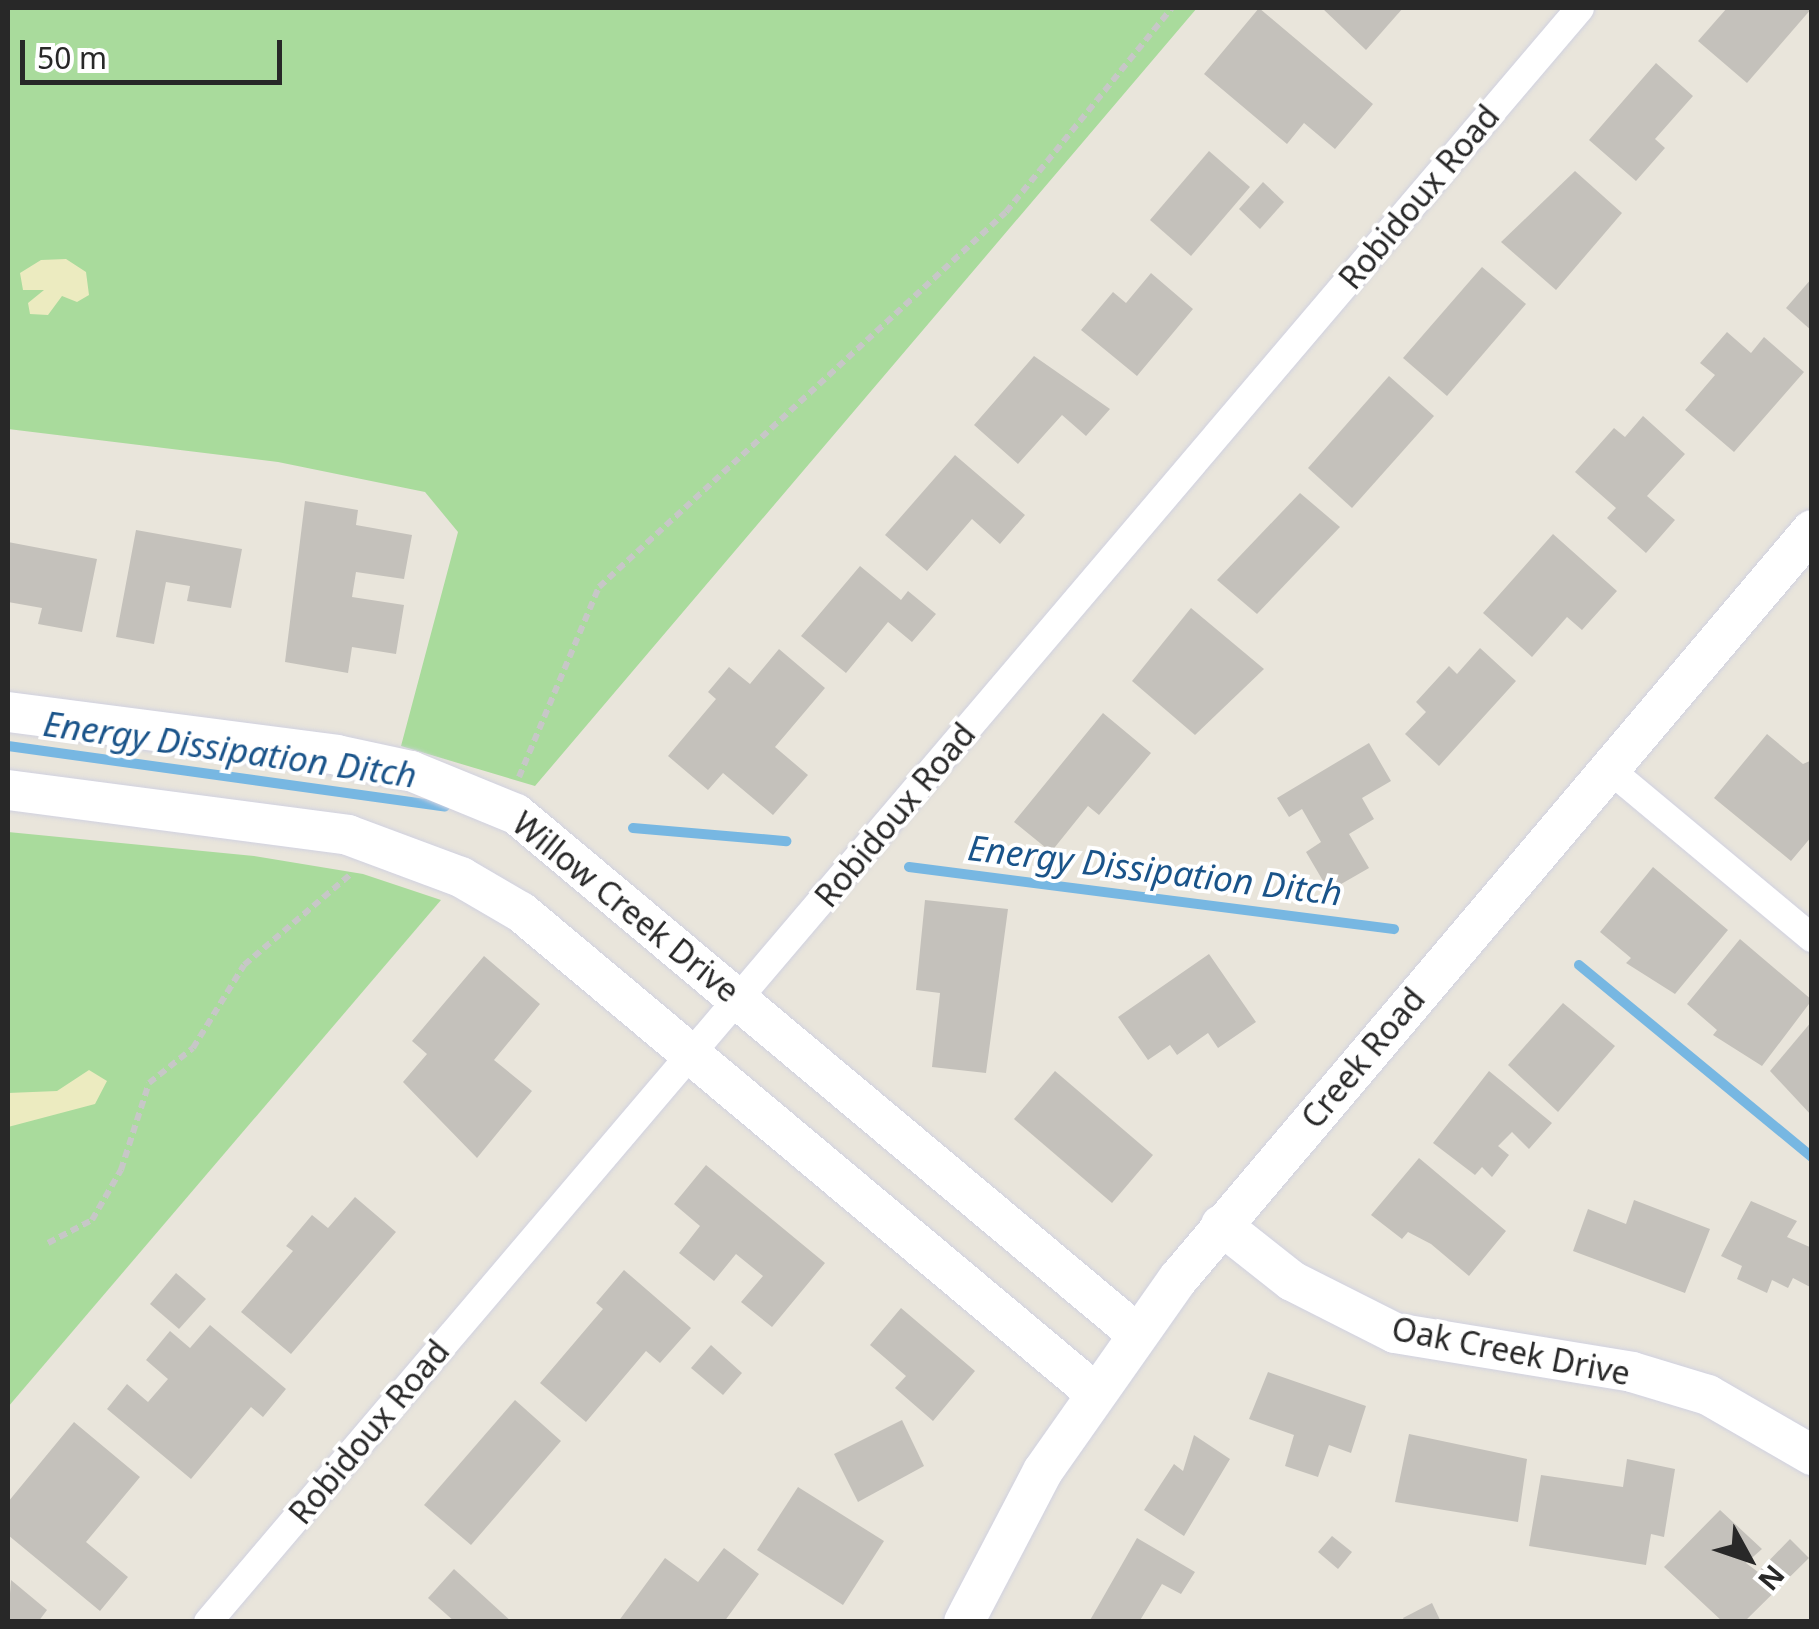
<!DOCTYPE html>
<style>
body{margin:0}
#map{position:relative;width:1819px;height:1629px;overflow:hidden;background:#e9e5db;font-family:"Noto Sans",sans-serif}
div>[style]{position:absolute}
.green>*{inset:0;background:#a9db9c}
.sand>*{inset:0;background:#ecebc0}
.stream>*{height:10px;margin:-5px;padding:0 5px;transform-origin:5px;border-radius:5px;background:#77b7e2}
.building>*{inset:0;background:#c4c1bb}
.path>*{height:6px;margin-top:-3px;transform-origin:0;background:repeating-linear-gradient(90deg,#c7c7c7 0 8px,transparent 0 13px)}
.roads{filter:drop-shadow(0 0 2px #d0d1e0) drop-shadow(0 0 2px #d0d1e0)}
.street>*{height:28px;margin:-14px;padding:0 14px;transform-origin:14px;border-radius:14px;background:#fff}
.secondary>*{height:40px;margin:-20px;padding:0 20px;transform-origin:20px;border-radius:20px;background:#fff}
span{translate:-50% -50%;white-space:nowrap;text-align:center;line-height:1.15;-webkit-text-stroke:8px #fff;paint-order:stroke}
.street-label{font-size:32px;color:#282828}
.water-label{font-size:35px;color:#1a548a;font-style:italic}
.frame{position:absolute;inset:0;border:10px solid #282828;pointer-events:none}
.north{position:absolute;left:1699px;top:1509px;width:100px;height:100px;-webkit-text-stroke:8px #fff;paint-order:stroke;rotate:130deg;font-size:28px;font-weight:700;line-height:40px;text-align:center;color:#282828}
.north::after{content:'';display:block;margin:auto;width:35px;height:45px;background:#282828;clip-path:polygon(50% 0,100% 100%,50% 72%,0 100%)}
.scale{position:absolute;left:20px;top:40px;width:262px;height:45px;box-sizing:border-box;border:5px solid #282828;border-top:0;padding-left:12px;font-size:30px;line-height:35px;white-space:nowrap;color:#282828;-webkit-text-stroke:8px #fff;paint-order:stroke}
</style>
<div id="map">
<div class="green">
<i style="clip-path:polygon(8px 8px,1197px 8px,535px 786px,401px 746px,458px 532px,425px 492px,278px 462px,8px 429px)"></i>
<i style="clip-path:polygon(8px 832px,254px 856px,363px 874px,441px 900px,8px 1407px)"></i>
</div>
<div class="sand">
<i style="clip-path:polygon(66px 259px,86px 272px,89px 295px,77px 302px,62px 296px,48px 315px,30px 314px,28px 303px,44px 290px,23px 290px,20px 273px,41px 260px)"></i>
<i style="clip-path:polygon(89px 1070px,107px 1081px,95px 1104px,8px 1127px,8px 1093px,57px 1091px)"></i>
</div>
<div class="stream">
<i style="left:8px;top:746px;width:441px;rotate:7.9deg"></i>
<i style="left:633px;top:828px;width:154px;rotate:4.9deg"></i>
<i style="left:909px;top:867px;width:489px;rotate:7.3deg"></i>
<i style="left:1579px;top:965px;width:302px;rotate:39.5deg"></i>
</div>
<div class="building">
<i style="clip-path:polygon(1259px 8px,1373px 104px,1335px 149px,1304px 123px,1287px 144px,1204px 74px)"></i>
<i style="clip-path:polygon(1322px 8px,1403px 8px,1366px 50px)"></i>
<i style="clip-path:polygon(1727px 8px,1812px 8px,1747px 83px,1698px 41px)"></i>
<i style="clip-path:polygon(1656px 63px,1693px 96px,1655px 139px,1665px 148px,1636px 181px,1589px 140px)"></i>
<i style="clip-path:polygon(1209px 151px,1250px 187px,1191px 256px,1150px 220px)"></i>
<i style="clip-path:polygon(1575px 171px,1622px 213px,1556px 290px,1501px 242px)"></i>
<i style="clip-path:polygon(1263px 182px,1284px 202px,1260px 229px,1239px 209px)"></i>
<i style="clip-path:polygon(1482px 267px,1526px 304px,1447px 396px,1403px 358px)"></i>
<i style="clip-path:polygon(1151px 273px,1193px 309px,1137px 376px,1081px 330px,1113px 292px,1126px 303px)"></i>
<i style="clip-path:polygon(1812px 278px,1812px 331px,1786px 308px)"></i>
<i style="clip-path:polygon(1727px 332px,1751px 353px,1764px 337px,1804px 372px,1734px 452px,1685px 410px,1715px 375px,1700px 363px)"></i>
<i style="clip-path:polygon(1034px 356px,1110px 409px,1086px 436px,1062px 415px,1018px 464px,974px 425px)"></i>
<i style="clip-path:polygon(1389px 376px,1434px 416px,1352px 508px,1308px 468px)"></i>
<i style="clip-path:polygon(1643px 416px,1685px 454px,1647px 496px,1675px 520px,1646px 553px,1607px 518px,1616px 508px,1575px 472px,1614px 428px,1625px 437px)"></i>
<i style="clip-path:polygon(955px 455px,1025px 515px,1000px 544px,972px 519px,927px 571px,885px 535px)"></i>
<i style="clip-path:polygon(1300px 493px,1340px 527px,1257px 614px,1217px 580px)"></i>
<i style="clip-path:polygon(305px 501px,358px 510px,356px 525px,412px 535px,404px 579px,356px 572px,352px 597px,404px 605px,396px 654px,352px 647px,348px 673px,285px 662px)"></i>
<i style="clip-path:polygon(136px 530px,242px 549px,231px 608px,187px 601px,190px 586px,166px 582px,154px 644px,116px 637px)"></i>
<i style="clip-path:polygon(1553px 534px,1617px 591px,1582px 630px,1567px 617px,1532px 657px,1483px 613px)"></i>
<i style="clip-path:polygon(8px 542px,97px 559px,82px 632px,38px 624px,42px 608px,8px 602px)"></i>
<i style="clip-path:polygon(860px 566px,901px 600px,908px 591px,936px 614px,912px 642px,888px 622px,846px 673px,801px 636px)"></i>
<i style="clip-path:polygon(1191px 608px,1264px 669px,1195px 735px,1132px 681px)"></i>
<i style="clip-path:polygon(1480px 648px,1516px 681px,1439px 766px,1405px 734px,1426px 712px,1416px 702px,1449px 666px,1457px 674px)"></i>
<i style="clip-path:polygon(779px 649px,825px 688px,775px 747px,808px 775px,773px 815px,723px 773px,708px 790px,668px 756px,716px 699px,708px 692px,729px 667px,750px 684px)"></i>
<i style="clip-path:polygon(1103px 713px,1151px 753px,1099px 815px,1088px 806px,1051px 852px,1014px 822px)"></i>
<i style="clip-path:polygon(1767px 734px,1803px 764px,1812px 760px,1812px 836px,1791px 861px,1714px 798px)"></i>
<i style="clip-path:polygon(1369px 743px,1391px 781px,1362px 798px,1374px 819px,1349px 834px,1369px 868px,1329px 891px,1306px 852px,1321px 842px,1302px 809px,1289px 817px,1277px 798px)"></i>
<i style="clip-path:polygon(1653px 867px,1728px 930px,1675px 994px,1626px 963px,1631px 958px,1600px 932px)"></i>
<i style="clip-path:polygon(925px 900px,1008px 909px,986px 1073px,932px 1067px,940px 993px,916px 990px)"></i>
<i style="clip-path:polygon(1740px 939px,1812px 1000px,1762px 1066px,1713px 1035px,1717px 1030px,1687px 1004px)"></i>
<i style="clip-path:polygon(1209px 954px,1256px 1022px,1218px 1048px,1208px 1033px,1177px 1055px,1170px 1045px,1148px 1060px,1118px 1017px)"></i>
<i style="clip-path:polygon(484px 956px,540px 1004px,494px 1060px,532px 1091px,477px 1158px,403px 1082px,427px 1054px,412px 1041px)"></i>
<i style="clip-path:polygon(1563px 1003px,1615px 1046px,1558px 1112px,1508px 1065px)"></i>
<i style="clip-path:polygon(1812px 1021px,1812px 1116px,1770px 1071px)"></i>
<i style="clip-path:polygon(1055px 1071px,1153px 1155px,1112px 1203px,1014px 1119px)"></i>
<i style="clip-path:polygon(1489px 1071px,1552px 1123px,1529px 1149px,1512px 1132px,1498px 1146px,1509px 1155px,1492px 1177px,1482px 1167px,1475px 1175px,1433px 1143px)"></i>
<i style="clip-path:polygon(1419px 1158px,1506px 1231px,1469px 1276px,1431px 1244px,1408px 1232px,1402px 1239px,1371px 1215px)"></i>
<i style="clip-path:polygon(706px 1165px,825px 1263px,772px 1327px,741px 1302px,763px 1276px,736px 1254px,714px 1281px,679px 1253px,700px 1226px,674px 1204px)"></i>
<i style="clip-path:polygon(355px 1197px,396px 1232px,291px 1354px,241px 1312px,293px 1251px,286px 1246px,312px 1215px,328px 1228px)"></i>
<i style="clip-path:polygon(1634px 1200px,1710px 1229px,1685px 1293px,1573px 1251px,1588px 1209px,1626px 1224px)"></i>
<i style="clip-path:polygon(1751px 1201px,1797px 1221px,1787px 1237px,1812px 1248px,1812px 1288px,1793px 1278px,1788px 1288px,1772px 1280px,1767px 1293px,1737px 1279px,1742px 1266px,1721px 1256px)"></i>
<i style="clip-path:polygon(624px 1270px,691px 1328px,660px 1363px,646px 1351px,586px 1422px,540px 1383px,603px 1309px,596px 1303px)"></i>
<i style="clip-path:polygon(176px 1273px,206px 1299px,179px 1329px,150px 1304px)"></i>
<i style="clip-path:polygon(901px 1308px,975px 1371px,933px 1421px,895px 1388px,906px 1376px,870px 1345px)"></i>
<i style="clip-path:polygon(210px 1325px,286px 1389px,263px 1417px,251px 1407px,191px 1479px,107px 1409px,127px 1384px,148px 1402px,168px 1379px,146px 1360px,170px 1331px,190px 1348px)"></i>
<i style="clip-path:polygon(711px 1345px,742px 1373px,723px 1395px,691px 1368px)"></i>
<i style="clip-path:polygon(1268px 1372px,1366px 1406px,1351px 1453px,1329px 1445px,1318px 1477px,1285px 1466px,1294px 1435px,1249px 1419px)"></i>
<i style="clip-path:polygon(515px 1400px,561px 1441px,471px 1545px,424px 1505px)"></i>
<i style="clip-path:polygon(902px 1420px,924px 1466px,858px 1502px,834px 1454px)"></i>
<i style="clip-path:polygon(74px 1422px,140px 1477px,86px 1542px,128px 1577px,100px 1611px,8px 1535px,8px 1502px)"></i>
<i style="clip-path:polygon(1409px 1434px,1527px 1459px,1518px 1522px,1395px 1502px)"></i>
<i style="clip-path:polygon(1194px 1435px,1230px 1459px,1184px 1536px,1144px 1510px,1174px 1464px,1183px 1471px)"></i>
<i style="clip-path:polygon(1627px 1459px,1675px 1469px,1664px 1537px,1651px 1534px,1646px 1565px,1529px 1546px,1541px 1475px,1623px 1487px)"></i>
<i style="clip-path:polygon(798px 1487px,884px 1541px,843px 1605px,757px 1550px)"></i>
<i style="clip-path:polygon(1720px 1510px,1762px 1549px,1746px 1563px,1758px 1572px,1790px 1539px,1809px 1558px,1744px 1622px,1723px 1622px,1664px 1567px)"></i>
<i style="clip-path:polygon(1332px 1536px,1352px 1552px,1338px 1569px,1318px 1552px)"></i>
<i style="clip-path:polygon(1137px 1538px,1195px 1572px,1181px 1594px,1162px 1584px,1139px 1622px,1089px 1622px)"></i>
<i style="clip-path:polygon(724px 1548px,759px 1574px,724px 1622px,618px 1622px,665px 1558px,698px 1582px)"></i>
<i style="clip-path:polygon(454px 1569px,512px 1622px,455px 1622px,428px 1598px)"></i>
<i style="clip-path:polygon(11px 1580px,47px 1610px,38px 1622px,8px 1622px)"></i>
<i style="clip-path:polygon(1432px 1603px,1441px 1622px,1405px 1622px,1403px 1618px)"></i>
</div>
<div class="path">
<i style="left:519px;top:777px;width:206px;rotate:-67.2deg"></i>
<i style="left:599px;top:587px;width:553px;rotate:-42.66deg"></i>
<i style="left:1006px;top:212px;width:263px;rotate:-50.9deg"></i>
<i style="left:48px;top:1243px;width:50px;rotate:-27.6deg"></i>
<i style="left:92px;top:1220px;width:58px;rotate:-59.9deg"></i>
<i style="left:121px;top:1170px;width:91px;rotate:-72.2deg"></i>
<i style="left:149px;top:1083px;width:56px;rotate:-38.5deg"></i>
<i style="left:193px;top:1048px;width:97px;rotate:-58.4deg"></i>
<i style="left:244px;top:965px;width:140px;rotate:-40.4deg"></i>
</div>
<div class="roads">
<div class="street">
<i style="left:1609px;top:769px;width:264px;rotate:39.8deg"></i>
<i style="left:208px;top:1622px;width:2118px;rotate:-49.63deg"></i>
</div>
<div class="secondary">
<i style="left:8px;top:712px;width:332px;rotate:7.4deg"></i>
<i style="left:337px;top:755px;width:76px;rotate:12.2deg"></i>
<i style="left:411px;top:771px;width:113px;rotate:22.3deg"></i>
<i style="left:516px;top:814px;width:809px;rotate:39.93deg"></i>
<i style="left:8px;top:790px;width:343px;rotate:7.5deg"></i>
<i style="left:348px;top:835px;width:121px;rotate:20.4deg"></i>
<i style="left:461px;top:877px;width:69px;rotate:30.3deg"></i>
<i style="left:521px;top:912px;width:747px;rotate:39.95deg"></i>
<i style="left:1221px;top:1225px;width:90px;rotate:38.3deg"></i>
<i style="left:1292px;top:1281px;width:115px;rotate:26.8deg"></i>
<i style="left:1395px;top:1333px;width:240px;rotate:9.3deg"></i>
<i style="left:1632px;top:1372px;width:79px;rotate:16.8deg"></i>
<i style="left:1708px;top:1395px;width:120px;rotate:30deg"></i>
<i style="left:964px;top:1622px;width:170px;rotate:-62.4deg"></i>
<i style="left:1043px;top:1471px;width:235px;rotate:-54.9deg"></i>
<i style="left:1178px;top:1279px;width:981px;rotate:-49.75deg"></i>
</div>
</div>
<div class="street-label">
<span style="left:1419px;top:197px;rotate:-50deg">Robidoux Road</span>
<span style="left:895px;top:815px;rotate:-50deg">Robidoux Road</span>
<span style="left:626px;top:907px;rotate:39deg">Willow Creek Drive</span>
<span style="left:1363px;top:1058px;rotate:-50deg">Creek Road</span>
<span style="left:1511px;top:1351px;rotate:11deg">Oak Creek Drive</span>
<span style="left:369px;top:1432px;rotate:-50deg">Robidoux Road</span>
</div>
<div class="water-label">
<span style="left:230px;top:749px;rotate:8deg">Energy Dissipation Ditch</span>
<span style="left:1155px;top:870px;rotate:7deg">Energy Dissipation Ditch</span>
</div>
<div class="frame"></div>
<div class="north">N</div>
<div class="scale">50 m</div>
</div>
